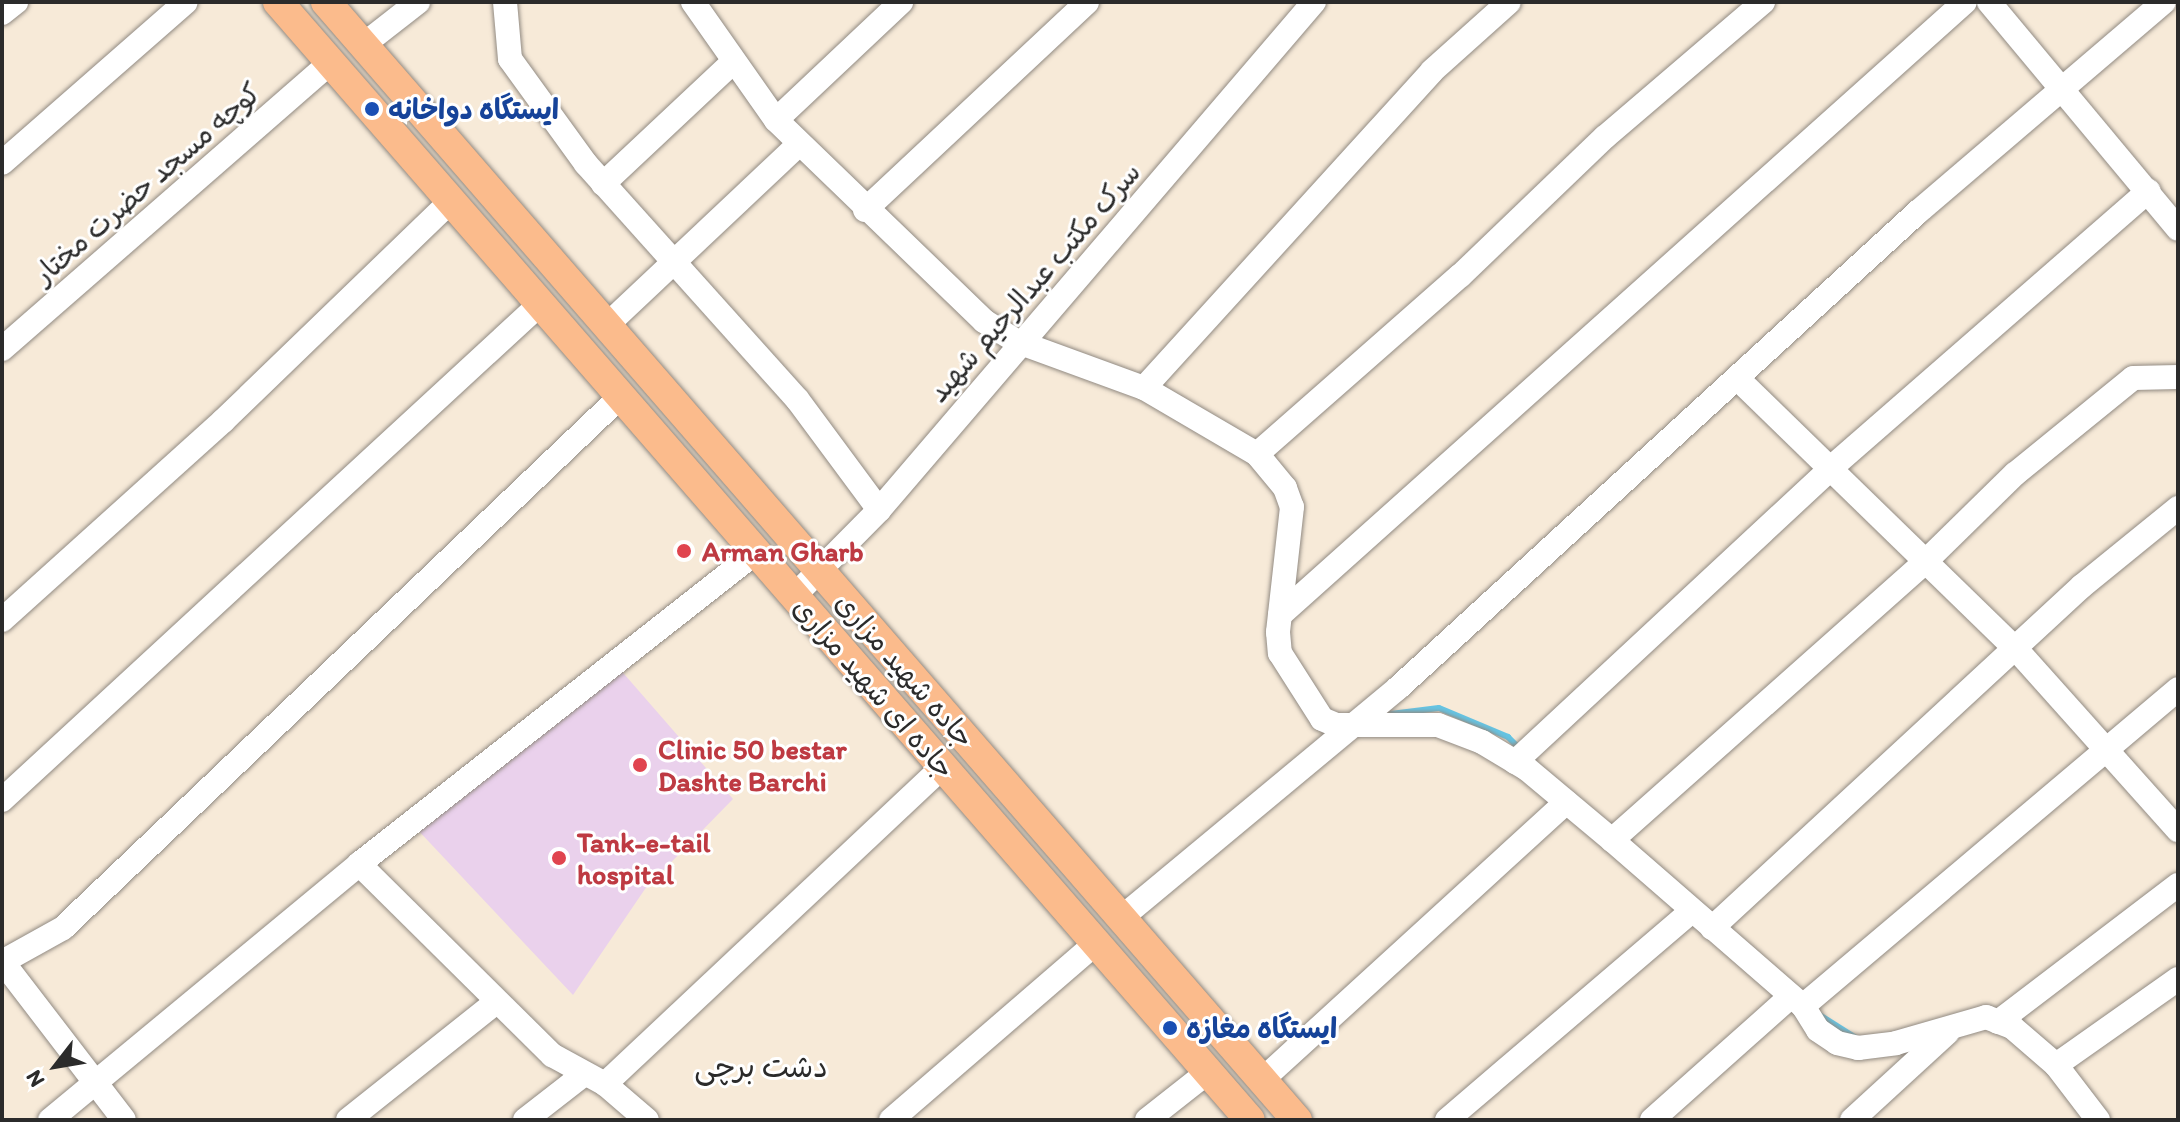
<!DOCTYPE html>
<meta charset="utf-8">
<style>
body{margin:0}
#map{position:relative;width:2180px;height:1122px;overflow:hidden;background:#f7ead8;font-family:Itim,"Playpen Sans Arabic",sans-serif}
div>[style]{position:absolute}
.built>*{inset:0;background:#ead1ec}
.stream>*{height:6px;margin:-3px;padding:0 3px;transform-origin:3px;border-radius:3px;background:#65c4e3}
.roads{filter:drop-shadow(0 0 2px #918a82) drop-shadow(0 0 2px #918a82)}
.minor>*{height:24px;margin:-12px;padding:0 12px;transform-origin:12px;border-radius:12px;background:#fff}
.major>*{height:30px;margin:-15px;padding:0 15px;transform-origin:15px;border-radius:15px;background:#fbbb8c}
.dots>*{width:22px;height:22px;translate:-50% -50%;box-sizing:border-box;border:4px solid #fff;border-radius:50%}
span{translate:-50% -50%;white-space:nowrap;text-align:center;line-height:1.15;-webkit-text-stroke:6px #fff;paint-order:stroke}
.transit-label{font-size:28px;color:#164399;font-weight:700}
.left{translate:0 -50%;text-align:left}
.street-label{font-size:28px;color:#2b2b2b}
.health-label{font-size:28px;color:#be3a42;font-weight:700}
.neighbourhood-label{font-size:30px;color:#2b2b2b}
.frame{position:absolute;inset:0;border:4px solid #2b2b2b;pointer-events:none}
.north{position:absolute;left:16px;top:1026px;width:80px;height:80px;-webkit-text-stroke:6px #fff;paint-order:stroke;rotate:239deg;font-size:22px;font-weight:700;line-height:32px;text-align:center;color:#2b2b2b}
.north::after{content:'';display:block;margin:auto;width:28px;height:36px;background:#2b2b2b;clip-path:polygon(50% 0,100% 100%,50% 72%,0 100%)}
</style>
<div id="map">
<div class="built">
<i style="clip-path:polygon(618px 667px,733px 799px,645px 889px,573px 995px,415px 827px)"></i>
</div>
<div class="stream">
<i style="left:1391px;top:714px;width:48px;rotate:-7.1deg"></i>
<i style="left:1439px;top:708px;width:75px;rotate:22.8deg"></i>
<i style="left:1508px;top:737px;width:17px;rotate:45deg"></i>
<i style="left:1818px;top:1014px;width:45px;rotate:32.3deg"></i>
</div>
<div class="roads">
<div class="minor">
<i style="left:505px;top:2px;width:57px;rotate:85deg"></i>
<i style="left:510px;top:59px;width:130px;rotate:54.1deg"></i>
<i style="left:586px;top:164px;width:316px;rotate:48.1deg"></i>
<i style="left:797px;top:399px;width:138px;rotate:53.5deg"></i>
<i style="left:693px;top:2px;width:144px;rotate:54.9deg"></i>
<i style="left:776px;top:120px;width:289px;rotate:44deg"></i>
<i style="left:984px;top:321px;width:40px;rotate:32deg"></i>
<i style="left:1018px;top:342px;width:134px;rotate:20.1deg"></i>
<i style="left:1144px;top:388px;width:131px;rotate:30.3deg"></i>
<i style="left:1257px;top:454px;width:44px;rotate:50.5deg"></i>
<i style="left:1285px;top:488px;width:20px;rotate:70deg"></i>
<i style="left:1292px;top:507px;width:126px;rotate:96.4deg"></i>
<i style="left:1278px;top:632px;width:21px;rotate:85deg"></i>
<i style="left:1280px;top:653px;width:78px;rotate:57.5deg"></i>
<i style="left:1322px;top:719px;width:15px;rotate:23deg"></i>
<i style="left:1336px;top:725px;width:102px"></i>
<i style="left:1438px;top:725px;width:47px;rotate:21.1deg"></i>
<i style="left:1482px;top:742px;width:52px;rotate:31deg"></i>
<i style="left:1527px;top:769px;width:111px;rotate:39.9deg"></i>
<i style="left:1612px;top:840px;width:253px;rotate:41deg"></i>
<i style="left:1803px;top:1006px;width:28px;rotate:58deg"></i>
<i style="left:1818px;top:1030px;width:23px;rotate:34deg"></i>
<i style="left:1837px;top:1043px;width:22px;rotate:13deg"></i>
<i style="left:1858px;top:1048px;width:38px;rotate:-7deg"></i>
<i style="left:1896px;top:1043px;width:94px;rotate:-16.1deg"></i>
<i style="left:1986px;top:1017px;width:28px;rotate:21deg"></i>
<i style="left:2012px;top:1027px;width:58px;rotate:40.8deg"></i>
<i style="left:2056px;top:1065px;width:69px;rotate:52.6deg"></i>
<i style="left:1989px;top:2px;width:295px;rotate:50.2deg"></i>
<i style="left:2px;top:13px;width:18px;rotate:-38deg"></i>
<i style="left:363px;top:45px;width:70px;rotate:-38deg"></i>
<i style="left:776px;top:120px;width:172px;rotate:-43.3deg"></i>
<i style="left:2px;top:163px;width:244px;rotate:-41.2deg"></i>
<i style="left:603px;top:184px;width:178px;rotate:-43.2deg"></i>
<i style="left:865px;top:210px;width:304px;rotate:-43.1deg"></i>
<i style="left:606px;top:326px;width:265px;rotate:-43.3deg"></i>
<i style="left:2px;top:349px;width:437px;rotate:-41.1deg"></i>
<i style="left:1737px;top:378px;width:389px;rotate:44.2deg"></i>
<i style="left:2016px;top:649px;width:243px;rotate:48.2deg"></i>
<i style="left:1144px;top:388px;width:428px;rotate:-47.7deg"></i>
<i style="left:1432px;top:71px;width:103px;rotate:-41.9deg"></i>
<i style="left:1257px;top:454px;width:271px;rotate:-41.3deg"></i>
<i style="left:1461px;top:275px;width:199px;rotate:-43.8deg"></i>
<i style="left:1605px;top:137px;width:208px;rotate:-40.5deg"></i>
<i style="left:794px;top:596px;width:121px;rotate:-45.3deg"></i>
<i style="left:879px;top:510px;width:669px;rotate:-49.43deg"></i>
<i style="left:1280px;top:615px;width:919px;rotate:-41.83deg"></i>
<i style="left:2px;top:620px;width:297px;rotate:-42deg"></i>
<i style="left:223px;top:421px;width:317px;rotate:-44deg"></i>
<i style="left:1515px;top:762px;width:433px;rotate:-42.9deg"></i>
<i style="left:1832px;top:467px;width:420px;rotate:-41.1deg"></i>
<i style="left:2px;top:800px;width:732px;rotate:-42.67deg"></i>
<i style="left:1612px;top:840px;width:419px;rotate:-41.6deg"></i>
<i style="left:1925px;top:562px;width:126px;rotate:-44.4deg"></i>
<i style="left:2015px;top:474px;width:152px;rotate:-39.1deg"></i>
<i style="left:2133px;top:378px;width:45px;rotate:-1.3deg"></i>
<i style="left:359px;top:864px;width:272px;rotate:44.7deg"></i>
<i style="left:552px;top:1055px;width:60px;rotate:28.7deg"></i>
<i style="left:605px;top:1084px;width:55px;rotate:40.6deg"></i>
<i style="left:1121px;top:918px;width:360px;rotate:-39.7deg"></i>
<i style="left:1398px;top:688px;width:706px;rotate:-42.48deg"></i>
<i style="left:1919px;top:211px;width:322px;rotate:-40.5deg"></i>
<i style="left:1712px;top:928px;width:504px;rotate:-42.75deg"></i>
<i style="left:2082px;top:586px;width:124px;rotate:-39.1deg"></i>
<i style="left:2px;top:961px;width:200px;rotate:52.5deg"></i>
<i style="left:2px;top:962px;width:70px;rotate:-29.1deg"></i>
<i style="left:63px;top:928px;width:770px;rotate:-43.63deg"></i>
<i style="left:1803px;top:1006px;width:491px;rotate:-40.2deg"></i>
<i style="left:1998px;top:1022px;width:226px;rotate:-37.3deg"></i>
<i style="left:2056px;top:1065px;width:149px;rotate:-35.2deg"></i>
<i style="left:1262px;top:1080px;width:412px;rotate:-42.4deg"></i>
<i style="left:605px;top:1084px;width:463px;rotate:-43.2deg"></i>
<i style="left:50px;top:1120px;width:401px;rotate:-39.6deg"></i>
<i style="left:359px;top:864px;width:504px;rotate:-38.14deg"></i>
<i style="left:348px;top:1120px;width:188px;rotate:-38.5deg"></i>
<i style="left:525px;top:1120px;width:75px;rotate:-37.9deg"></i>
<i style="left:891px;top:1120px;width:271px;rotate:-40.8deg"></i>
<i style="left:1147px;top:1120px;width:78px;rotate:-38.2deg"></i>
<i style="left:1447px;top:1120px;width:322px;rotate:-40.5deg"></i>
<i style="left:1652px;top:1120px;width:186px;rotate:-41.7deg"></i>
<i style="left:1852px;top:1120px;width:129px;rotate:-42.5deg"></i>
</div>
<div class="major">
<i style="left:278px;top:2px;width:1481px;rotate:49deg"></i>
<i style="left:326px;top:2px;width:1481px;rotate:49.03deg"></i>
</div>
</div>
<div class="dots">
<i style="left:372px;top:109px;background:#1a4fb4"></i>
<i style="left:684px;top:551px;background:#e0444e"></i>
<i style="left:640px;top:765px;background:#e0444e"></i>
<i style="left:559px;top:858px;background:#e0444e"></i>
<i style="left:1170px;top:1028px;background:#1a4fb4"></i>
</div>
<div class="transit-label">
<span class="left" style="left:388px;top:109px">ایستگاه دواخانه</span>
<span class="left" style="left:1186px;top:1028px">ایستگاه مغازه</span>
</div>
<div class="street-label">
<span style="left:147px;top:183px;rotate:-41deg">کوچه مسجد حضرت مختار</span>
<span style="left:1034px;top:282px;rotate:-49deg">سرک مکتب عبدالرحیم شهید</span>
<span style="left:905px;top:670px;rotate:49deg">جاده شهید مزاری</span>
<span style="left:874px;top:688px;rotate:49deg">جاده ای شهید مزاری</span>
</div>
<div class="health-label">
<span class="left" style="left:702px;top:551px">Arman Gharb</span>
<span class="left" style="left:658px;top:765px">Clinic 50 bestar<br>Dashte Barchi</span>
<span class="left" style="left:577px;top:858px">Tank-e-tail<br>hospital</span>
</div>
<div class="neighbourhood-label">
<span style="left:761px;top:1067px">دشت برچی</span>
</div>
<div class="frame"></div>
<div class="north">N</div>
</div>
